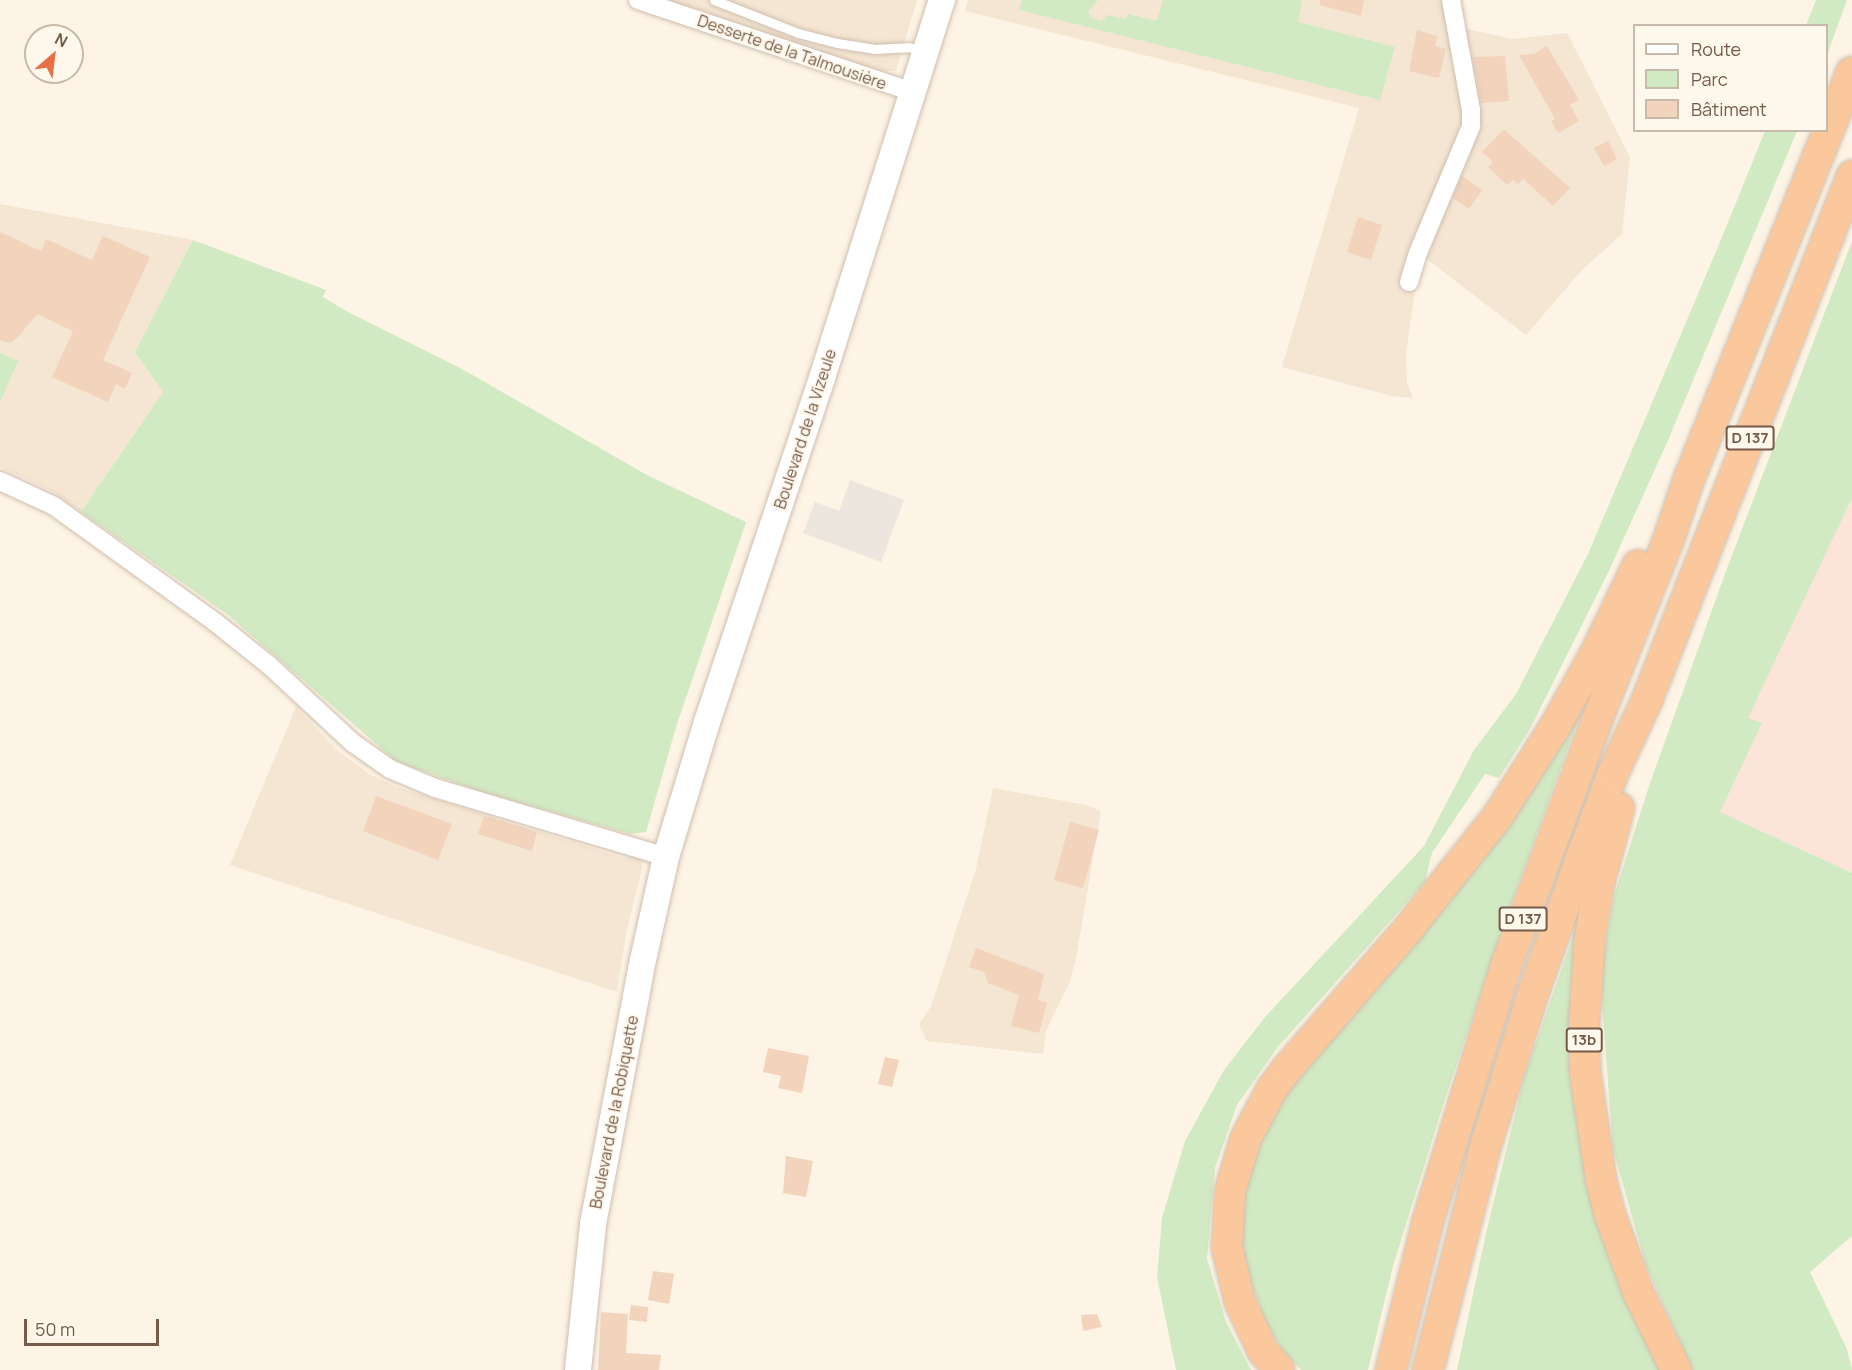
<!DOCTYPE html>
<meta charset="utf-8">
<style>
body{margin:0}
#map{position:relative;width:1852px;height:1370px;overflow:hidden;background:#fdf4e5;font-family:Manrope,sans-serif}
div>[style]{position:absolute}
.residential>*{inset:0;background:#f4e6d3}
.commercial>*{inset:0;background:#fde4d9}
.industrial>*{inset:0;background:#ece6df}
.green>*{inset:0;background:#d2eac3}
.building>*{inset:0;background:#f2d3bc}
.roads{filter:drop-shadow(0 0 2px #d0beae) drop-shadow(0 0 2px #d0beae)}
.service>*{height:9px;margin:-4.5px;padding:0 4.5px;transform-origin:4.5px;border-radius:4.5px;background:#fff}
.minor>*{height:18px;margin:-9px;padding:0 9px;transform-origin:9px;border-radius:9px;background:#fff}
.secondary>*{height:26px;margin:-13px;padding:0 13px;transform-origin:13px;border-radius:13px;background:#fff}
.trunk>*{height:30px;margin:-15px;padding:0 15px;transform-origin:15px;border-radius:15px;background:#fac89c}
span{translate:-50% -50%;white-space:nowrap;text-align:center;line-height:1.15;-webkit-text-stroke:4.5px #fff8ec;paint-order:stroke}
.shield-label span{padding:2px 4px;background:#fff8ec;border:2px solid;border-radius:4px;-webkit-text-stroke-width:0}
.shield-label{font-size:15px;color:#765a4a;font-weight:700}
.street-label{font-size:16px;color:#765a4a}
.legend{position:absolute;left:1633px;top:24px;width:195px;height:108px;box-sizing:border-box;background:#fff8ec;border:2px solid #c8b9ab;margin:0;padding:8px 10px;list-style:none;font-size:18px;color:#765a4a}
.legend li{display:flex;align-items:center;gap:12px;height:30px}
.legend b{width:30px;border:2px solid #c8b9ab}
.north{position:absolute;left:24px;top:24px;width:60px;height:60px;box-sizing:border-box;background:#fff8ec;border:2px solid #c8b9ab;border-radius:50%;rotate:28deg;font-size:16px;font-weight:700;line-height:24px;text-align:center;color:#765a4a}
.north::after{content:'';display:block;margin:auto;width:21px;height:27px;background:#e87049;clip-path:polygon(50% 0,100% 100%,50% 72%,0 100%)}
.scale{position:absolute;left:24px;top:1319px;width:135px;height:27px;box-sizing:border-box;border:3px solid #765a4a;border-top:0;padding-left:8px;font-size:18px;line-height:21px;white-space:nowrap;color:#765a4a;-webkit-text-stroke:4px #fff8ec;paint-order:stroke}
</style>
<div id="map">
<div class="residential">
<i style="clip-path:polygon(663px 0,917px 0,896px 71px,875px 71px)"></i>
<i style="clip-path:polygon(968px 0,1460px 0,1463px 28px,1512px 39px,1567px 33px,1630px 157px,1622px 234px,1582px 270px,1526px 335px,1424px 257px,1416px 284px,1406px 353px,1407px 382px,1413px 398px,1392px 396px,1282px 367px,1359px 108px,965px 11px)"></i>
<i style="clip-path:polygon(0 204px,193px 240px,135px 352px,163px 392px,81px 512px,53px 492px,0 467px)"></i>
<i style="clip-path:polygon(296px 707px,338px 751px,371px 775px,397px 787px,627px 859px,628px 856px,641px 859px,642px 868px,626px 934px,617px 992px,230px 865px)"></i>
<i style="clip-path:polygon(993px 788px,1086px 805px,1101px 811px,1076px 959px,1069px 984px,1046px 1031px,1043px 1054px,927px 1041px,919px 1025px,931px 1006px,976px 869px)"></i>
</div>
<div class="commercial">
<i style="clip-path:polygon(1852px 393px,1852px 873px,1692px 799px)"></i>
</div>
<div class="industrial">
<i style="clip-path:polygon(850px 480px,904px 500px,881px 562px,803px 533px,815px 502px,839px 511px)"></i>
</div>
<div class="green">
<i style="clip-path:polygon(1022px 0,1098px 0,1088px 12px,1091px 18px,1102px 21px,1107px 15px,1126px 19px,1128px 14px,1157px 21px,1163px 0,1302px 0,1298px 22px,1395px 47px,1380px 100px,1019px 10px)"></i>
<i style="clip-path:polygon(1816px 0,1847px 0,1827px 55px,1826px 26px,1806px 25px)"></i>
<i style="clip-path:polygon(1765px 131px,1797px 131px,1669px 438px,1609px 571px,1530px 729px,1499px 778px,1485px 774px,1432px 853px,1425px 882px,1277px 1048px,1237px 1105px,1215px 1168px,1207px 1259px,1226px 1322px,1251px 1370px,1176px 1370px,1157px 1277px,1162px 1218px,1185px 1141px,1224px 1070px,1266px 1016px,1424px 846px,1474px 750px,1516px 694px,1588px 554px,1720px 242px)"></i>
<i style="clip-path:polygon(193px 240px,326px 290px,323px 297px,348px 312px,462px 369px,647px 475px,746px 522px,676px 727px,646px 832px,630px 834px,476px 790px,397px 762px,227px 614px,81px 512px,163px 392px,135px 352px)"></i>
<i style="clip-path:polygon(1852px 241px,1852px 498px,1748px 718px,1762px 723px,1720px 812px,1852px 873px,1852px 1236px,1810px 1272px,1847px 1349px,1852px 1370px,1692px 1370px,1646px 1266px,1613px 1149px,1600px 977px,1614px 896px,1649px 786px,1726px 571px)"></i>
<i style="clip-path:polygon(0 353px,18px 361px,0 403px)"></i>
<i style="clip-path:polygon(1585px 702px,1509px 910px,1445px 1099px,1393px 1266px,1368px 1370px,1301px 1370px,1282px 1350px,1265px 1321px,1243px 1261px,1239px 1232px,1247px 1168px,1274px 1107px)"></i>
<i style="clip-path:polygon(1590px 887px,1578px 1079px,1667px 1370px,1457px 1370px,1486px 1233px,1524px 1077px)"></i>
</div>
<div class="building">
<i style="clip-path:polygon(1320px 0,1364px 0,1361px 16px,1320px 5px)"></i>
<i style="clip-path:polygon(1417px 30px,1437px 36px,1435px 46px,1446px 49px,1439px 78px,1409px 71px)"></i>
<i style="clip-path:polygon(1547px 46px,1579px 100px,1570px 105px,1579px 121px,1558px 133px,1551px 121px,1555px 119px,1519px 55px,1534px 54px)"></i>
<i style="clip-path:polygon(1505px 56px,1509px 101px,1481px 103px,1473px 57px)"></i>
<i style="clip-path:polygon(1504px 129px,1570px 188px,1553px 206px,1523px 179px,1518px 184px,1513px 180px,1507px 185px,1488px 167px,1493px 162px,1482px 152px)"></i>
<i style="clip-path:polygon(1608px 141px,1617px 159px,1604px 166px,1594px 148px)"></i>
<i style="clip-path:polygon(1462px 176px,1482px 190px,1469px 209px,1453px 198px)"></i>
<i style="clip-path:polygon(1358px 217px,1382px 225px,1371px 260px,1347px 252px)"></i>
<i style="clip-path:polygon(0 232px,41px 251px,46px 239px,92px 260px,103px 236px,150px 257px,103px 360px,132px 373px,125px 389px,116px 384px,108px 402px,52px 377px,73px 331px,37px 314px,19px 336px,10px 343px,0 340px)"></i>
<i style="clip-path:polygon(376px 796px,452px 824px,438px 860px,363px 831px)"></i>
<i style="clip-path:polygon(484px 816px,537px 832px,532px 851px,478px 834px)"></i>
<i style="clip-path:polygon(1070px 822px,1099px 830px,1083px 888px,1054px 880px)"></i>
<i style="clip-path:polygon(976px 948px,1044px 974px,1038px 1000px,1047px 1003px,1039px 1033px,1011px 1026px,1019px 995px,988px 983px,984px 972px,969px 967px)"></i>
<i style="clip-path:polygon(768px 1048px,809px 1056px,802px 1093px,778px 1088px,781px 1076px,763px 1072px)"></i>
<i style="clip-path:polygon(885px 1057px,899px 1060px,892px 1087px,878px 1084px)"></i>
<i style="clip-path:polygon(786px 1156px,813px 1161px,806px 1197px,783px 1193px)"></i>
<i style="clip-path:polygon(653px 1271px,674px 1274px,669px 1304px,648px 1300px)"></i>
<i style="clip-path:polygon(631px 1305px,648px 1307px,647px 1322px,629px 1320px)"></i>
<i style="clip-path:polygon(601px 1312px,628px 1314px,626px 1353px,661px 1355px,659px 1370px,598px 1370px)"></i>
<i style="clip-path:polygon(1097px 1314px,1102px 1327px,1083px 1331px,1081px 1315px)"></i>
</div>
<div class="roads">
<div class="service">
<i style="left:714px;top:0;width:90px;rotate:21.4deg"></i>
<i style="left:798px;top:33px;width:40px;rotate:14.4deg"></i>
<i style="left:837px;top:43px;width:37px;rotate:9deg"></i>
<i style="left:874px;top:49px;width:34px;rotate:-3deg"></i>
<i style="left:908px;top:47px;width:17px;rotate:13deg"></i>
</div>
<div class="minor">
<i style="left:638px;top:0;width:290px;rotate:18.5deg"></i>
<i style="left:1409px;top:282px;width:30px;rotate:-73deg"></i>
<i style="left:1418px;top:253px;width:138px;rotate:-67.3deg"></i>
<i style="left:1471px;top:126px;width:16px;rotate:-90deg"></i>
<i style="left:1471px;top:110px;width:112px;rotate:-100.3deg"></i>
<i style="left:0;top:481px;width:60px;rotate:24.8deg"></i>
<i style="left:54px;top:506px;width:198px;rotate:35.8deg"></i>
<i style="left:215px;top:622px;width:70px;rotate:38.7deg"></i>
<i style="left:270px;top:666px;width:113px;rotate:42.9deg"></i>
<i style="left:353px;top:743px;width:45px;rotate:35.1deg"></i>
<i style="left:390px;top:769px;width:49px;rotate:22.9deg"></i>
<i style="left:435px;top:788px;width:241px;rotate:16.6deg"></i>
</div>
<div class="secondary">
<i style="left:578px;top:1370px;width:147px;rotate:-84.1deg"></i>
<i style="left:593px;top:1224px;width:259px;rotate:-79.3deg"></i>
<i style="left:641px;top:969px;width:115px;rotate:-77.4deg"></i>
<i style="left:666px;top:857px;width:141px;rotate:-73.1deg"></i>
<i style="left:707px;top:722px;width:363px;rotate:-71.5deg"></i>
<i style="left:822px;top:378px;width:397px;rotate:-72.4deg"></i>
</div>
<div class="trunk">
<i style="left:1619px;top:808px;width:78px;rotate:104.9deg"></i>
<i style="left:1599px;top:883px;width:55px;rotate:99.5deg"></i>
<i style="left:1590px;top:937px;width:89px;rotate:93.9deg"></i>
<i style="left:1584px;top:1026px;width:46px;rotate:88.8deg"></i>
<i style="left:1585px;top:1072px;width:109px;rotate:81.6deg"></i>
<i style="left:1601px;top:1180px;width:36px;rotate:76deg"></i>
<i style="left:1610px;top:1215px;width:82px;rotate:70deg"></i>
<i style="left:1638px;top:1292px;width:87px;rotate:64deg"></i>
<i style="left:1279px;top:1370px;width:25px;rotate:-130deg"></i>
<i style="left:1263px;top:1351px;width:54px;rotate:-115.1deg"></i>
<i style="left:1240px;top:1302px;width:57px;rotate:-103.3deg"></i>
<i style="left:1227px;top:1247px;width:56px;rotate:-86.9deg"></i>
<i style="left:1230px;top:1191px;width:55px;rotate:-73.2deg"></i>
<i style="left:1246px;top:1138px;width:55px;rotate:-62deg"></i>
<i style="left:1272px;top:1089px;width:25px;rotate:-53deg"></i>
<i style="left:1287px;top:1069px;width:186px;rotate:-49.1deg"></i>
<i style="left:1409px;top:928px;width:143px;rotate:-51.5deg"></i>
<i style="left:1498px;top:816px;width:106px;rotate:-57.4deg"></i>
<i style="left:1555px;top:727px;width:87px;rotate:-61.1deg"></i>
<i style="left:1597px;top:651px;width:95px;rotate:-64.5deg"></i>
<i style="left:1391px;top:1370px;width:150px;rotate:-76.1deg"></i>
<i style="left:1427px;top:1224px;width:267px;rotate:-73deg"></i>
<i style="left:1505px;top:969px;width:269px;rotate:-69.7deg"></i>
<i style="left:1598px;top:717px;width:186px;rotate:-68.3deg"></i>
<i style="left:1667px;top:544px;width:69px;rotate:-71.3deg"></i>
<i style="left:1689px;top:479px;width:438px;rotate:-68.2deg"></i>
<i style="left:1428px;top:1370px;width:229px;rotate:-75.6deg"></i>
<i style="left:1485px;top:1148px;width:161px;rotate:-72.7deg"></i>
<i style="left:1533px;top:994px;width:141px;rotate:-70.5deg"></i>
<i style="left:1580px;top:861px;width:94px;rotate:-69.4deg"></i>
<i style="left:1613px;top:773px;width:81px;rotate:-65deg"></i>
<i style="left:1647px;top:700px;width:563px;rotate:-68.63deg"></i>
</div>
</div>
<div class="shield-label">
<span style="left:1750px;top:438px">D 137</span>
<span style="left:1523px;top:919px">D 137</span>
<span style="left:1584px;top:1040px">13b</span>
</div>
<div class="street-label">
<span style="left:792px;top:52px;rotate:19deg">Desserte de la Talmousière</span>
<span style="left:805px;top:429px;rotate:-72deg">Boulevard de la Vizeule</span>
<span style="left:614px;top:1112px;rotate:-79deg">Boulevard de la Robiquette</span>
</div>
<ul class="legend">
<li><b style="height:8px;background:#fff"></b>Route</li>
<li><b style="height:16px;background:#d2eac3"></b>Parc</li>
<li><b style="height:16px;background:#f2d3bc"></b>Bâtiment</li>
</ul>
<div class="north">N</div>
<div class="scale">50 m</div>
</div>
